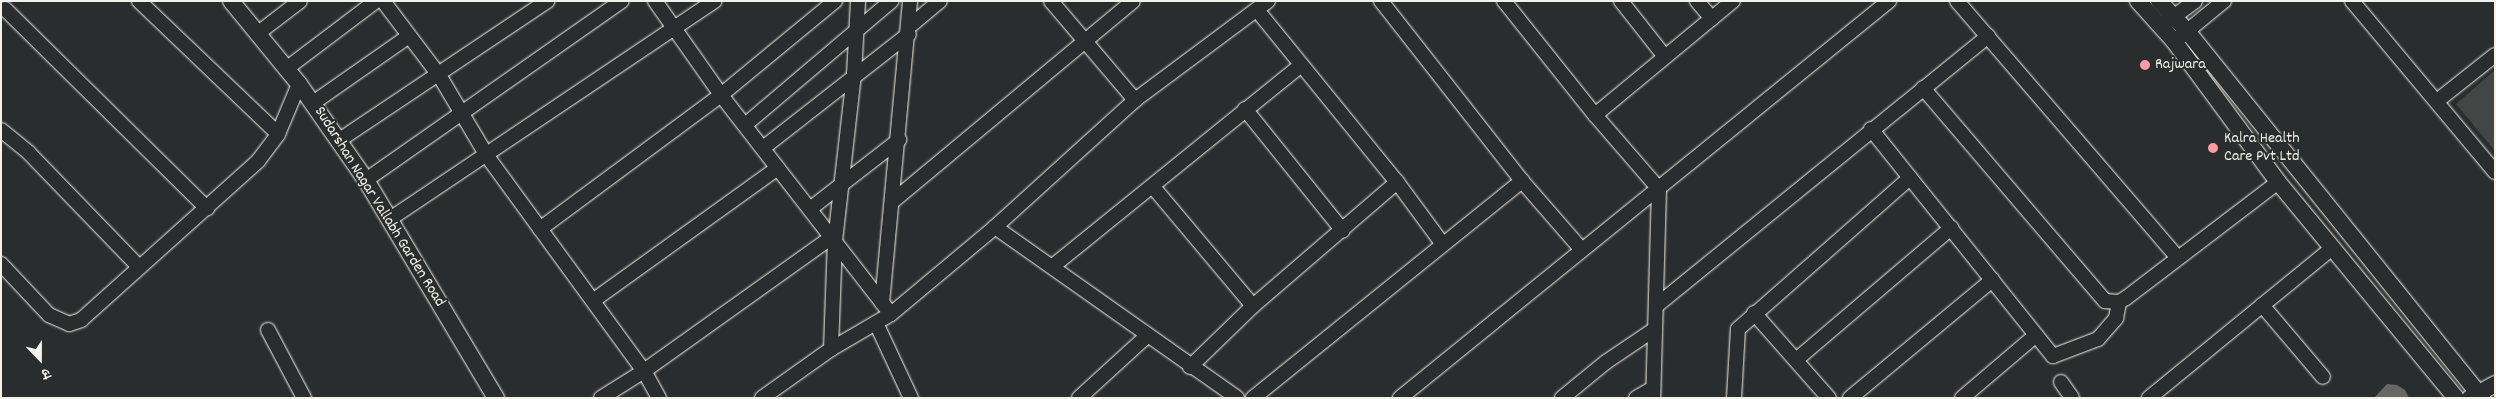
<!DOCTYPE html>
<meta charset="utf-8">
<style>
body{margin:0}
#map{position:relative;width:2496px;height:399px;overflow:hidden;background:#2a2d2e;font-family:Dekko,"Playpen Sans Deva",sans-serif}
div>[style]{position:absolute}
.green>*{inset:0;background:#444645}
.water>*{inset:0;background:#676866}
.roads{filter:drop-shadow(0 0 1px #f4f1e8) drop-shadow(0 0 1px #f4f1e8)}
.minor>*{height:14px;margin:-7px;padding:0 7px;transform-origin:7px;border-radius:7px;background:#2a2d2e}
.tertiary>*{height:16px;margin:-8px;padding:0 8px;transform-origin:8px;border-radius:8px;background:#2a2d2e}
.dots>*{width:14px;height:14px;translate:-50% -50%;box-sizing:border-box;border:2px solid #2a2d2e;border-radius:50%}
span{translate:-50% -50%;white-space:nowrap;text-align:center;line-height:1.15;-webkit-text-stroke:4px #2a2d2e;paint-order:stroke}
.poi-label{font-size:16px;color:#f4f1e8}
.left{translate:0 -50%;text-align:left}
.street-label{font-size:16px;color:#f4f1e8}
.frame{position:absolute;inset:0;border:2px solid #f4f1e8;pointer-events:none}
.north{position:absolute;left:15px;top:334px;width:50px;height:50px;-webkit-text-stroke:4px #2a2d2e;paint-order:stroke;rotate:158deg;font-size:14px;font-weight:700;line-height:20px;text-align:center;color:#f4f1e8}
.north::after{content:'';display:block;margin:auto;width:18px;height:22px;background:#f4f1e8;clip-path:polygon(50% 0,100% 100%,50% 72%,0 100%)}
</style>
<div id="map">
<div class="green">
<i style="clip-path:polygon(2495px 70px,2495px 151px,2456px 104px)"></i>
</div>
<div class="water">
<i style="clip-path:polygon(2387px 384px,2397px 385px,2405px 390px,2409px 398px,2374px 398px)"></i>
</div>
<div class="roads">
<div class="minor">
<i style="left:139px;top:1px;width:192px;rotate:43.7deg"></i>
<i style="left:383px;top:1px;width:93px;rotate:52.9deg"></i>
<i style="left:439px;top:75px;width:94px;rotate:59.3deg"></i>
<i style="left:487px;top:156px;width:266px;rotate:53.9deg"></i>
<i style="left:644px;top:371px;width:31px;rotate:61deg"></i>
<i style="left:655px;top:1px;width:115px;rotate:54.9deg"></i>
<i style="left:721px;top:95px;width:277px;rotate:52.2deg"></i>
<i style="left:1051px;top:1px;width:130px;rotate:49.7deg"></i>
<i style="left:1381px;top:1px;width:229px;rotate:51.9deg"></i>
<i style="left:1522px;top:181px;width:91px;rotate:49deg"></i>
<i style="left:1504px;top:1px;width:146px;rotate:51.4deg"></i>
<i style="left:1595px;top:115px;width:98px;rotate:49.1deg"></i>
<i style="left:1659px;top:189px;width:209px;rotate:91.6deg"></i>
<i style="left:1621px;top:1px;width:71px;rotate:51.8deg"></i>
<i style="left:1697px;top:1px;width:23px;rotate:50deg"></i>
<i style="left:1957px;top:1px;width:338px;rotate:49.3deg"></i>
<i style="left:2352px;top:1px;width:223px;rotate:50.1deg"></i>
<i style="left:5px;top:9px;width:284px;rotate:44.6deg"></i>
<i style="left:1257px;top:10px;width:222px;rotate:50.9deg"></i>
<i style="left:1397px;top:182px;width:76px;rotate:53.6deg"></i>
<i style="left:2165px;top:23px;width:37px;rotate:-36deg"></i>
<i style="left:910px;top:26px;width:39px;rotate:-40deg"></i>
<i style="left:257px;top:34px;width:54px;rotate:-37.5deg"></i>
<i style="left:2180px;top:37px;width:57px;rotate:-39.3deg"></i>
<i style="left:286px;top:69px;width:113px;rotate:-37.1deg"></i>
<i style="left:1923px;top:88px;width:280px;rotate:49.5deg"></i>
<i style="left:2105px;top:301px;width:14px;rotate:4deg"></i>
<i style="left:2119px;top:302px;width:8px;rotate:-30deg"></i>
<i style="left:2126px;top:298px;width:191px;rotate:-37.3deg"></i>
<i style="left:2437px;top:101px;width:74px;rotate:-38.4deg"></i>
<i style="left:313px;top:103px;width:117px;rotate:-34.9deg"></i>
<i style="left:1245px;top:109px;width:156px;rotate:51.2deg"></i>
<i style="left:1595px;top:115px;width:179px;rotate:-39.6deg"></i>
<i style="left:745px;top:125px;width:192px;rotate:-40.3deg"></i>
<i style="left:1871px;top:129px;width:291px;rotate:51.3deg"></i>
<i style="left:2053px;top:356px;width:48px;rotate:-20.7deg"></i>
<i style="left:2098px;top:339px;width:28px;rotate:-49deg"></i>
<i style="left:2116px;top:318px;width:16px;rotate:-79deg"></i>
<i style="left:1px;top:130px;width:36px;rotate:39deg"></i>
<i style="left:29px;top:153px;width:157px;rotate:46deg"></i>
<i style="left:338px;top:141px;width:252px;rotate:-33.8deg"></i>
<i style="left:763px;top:148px;width:185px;rotate:-38deg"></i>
<i style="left:366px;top:180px;width:312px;rotate:-35deg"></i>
<i style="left:1154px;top:188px;width:154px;rotate:50deg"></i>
<i style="left:893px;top:201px;width:312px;rotate:-39.8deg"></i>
<i style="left:810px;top:209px;width:113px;rotate:-37.8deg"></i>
<i style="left:390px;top:219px;width:391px;rotate:-33.9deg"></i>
<i style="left:995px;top:227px;width:189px;rotate:-42.2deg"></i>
<i style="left:1135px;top:100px;width:166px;rotate:-36.7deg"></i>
<i style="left:540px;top:229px;width:225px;rotate:-36.5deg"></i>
<i style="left:721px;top:95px;width:148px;rotate:-39.5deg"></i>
<i style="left:1px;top:264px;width:70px;rotate:46.7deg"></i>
<i style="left:49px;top:315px;width:22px;rotate:24deg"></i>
<i style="left:69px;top:324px;width:13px;rotate:-18deg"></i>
<i style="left:81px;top:320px;width:238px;rotate:-41.9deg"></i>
<i style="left:258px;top:161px;width:34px;rotate:-53deg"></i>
<i style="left:278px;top:134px;width:54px;rotate:-67.2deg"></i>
<i style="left:1053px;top:266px;width:319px;rotate:-39deg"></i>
<i style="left:594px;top:300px;width:226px;rotate:-35.7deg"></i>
<i style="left:882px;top:303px;width:303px;rotate:-84.7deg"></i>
<i style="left:2262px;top:305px;width:94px;rotate:49.7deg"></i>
<i style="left:1656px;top:306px;width:428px;rotate:-39.1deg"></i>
<i style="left:1754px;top:313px;width:113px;rotate:48.6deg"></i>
<i style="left:876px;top:323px;width:83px;rotate:65deg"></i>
<i style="left:268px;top:330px;width:77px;rotate:62.1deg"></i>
<i style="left:831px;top:349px;width:108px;rotate:-87.9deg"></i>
<i style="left:835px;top:241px;width:167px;rotate:-83.5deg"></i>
<i style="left:854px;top:75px;width:74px;rotate:-86.9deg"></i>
<i style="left:1796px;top:360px;width:204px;rotate:-40.4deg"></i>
<i style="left:1190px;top:367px;width:88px;rotate:-44.1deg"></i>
<i style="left:1253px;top:306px;width:190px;rotate:-40.7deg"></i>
<i style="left:2061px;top:382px;width:19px;rotate:55deg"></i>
<i style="left:601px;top:398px;width:51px;rotate:-32.1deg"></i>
<i style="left:644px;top:371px;width:231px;rotate:-35.5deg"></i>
<i style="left:762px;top:398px;width:85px;rotate:-35.4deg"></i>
<i style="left:831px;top:349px;width:69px;rotate:-30.3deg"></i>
<i style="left:891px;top:314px;width:136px;rotate:-39.9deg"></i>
<i style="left:995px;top:227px;width:296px;rotate:35.2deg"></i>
<i style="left:1079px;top:398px;width:92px;rotate:-42.4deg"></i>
<i style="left:1253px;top:398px;width:346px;rotate:-38.9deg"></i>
<i style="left:1400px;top:398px;width:630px;rotate:-39.07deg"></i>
<i style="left:1562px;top:398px;width:57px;rotate:-39.3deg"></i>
<i style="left:1606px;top:362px;width:59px;rotate:-34deg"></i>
<i style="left:1636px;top:398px;width:20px;rotate:-30deg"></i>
<i style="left:1734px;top:398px;width:69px;rotate:-86.7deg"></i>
<i style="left:1738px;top:329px;width:229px;rotate:-41.3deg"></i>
<i style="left:1850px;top:398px;width:185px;rotate:-39.7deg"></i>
<i style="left:1962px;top:398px;width:97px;rotate:-40.4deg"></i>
<i style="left:2149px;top:398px;width:237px;rotate:-39.3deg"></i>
</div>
<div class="tertiary">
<i style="left:231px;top:1px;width:107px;rotate:50.7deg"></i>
<i style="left:299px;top:84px;width:117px;rotate:55.1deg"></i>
<i style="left:366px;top:180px;width:254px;rotate:59.2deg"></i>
<i style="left:2138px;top:1px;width:54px;rotate:48deg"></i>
<i style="left:2174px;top:41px;width:175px;rotate:53.6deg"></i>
<i style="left:2278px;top:182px;width:280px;rotate:50.5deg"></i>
<i style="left:2159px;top:1px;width:41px;rotate:47deg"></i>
<i style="left:2187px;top:31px;width:471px;rotate:51.2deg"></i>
<i style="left:2470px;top:398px;width:29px;rotate:-29deg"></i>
</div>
</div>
<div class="dots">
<i style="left:2145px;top:65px;background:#ff9aa2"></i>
<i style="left:2213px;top:148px;background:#ff9aa2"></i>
</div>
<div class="poi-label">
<span class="left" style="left:2155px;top:65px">Rajwara</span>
<span class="left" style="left:2224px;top:148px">Kalra Health<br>Care Pvt Ltd</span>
</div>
<div class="street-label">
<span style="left:379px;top:207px;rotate:58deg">Sudarshan Nagar Vallabh Garden Road</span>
</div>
<div class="frame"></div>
<div class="north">उ</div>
</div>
